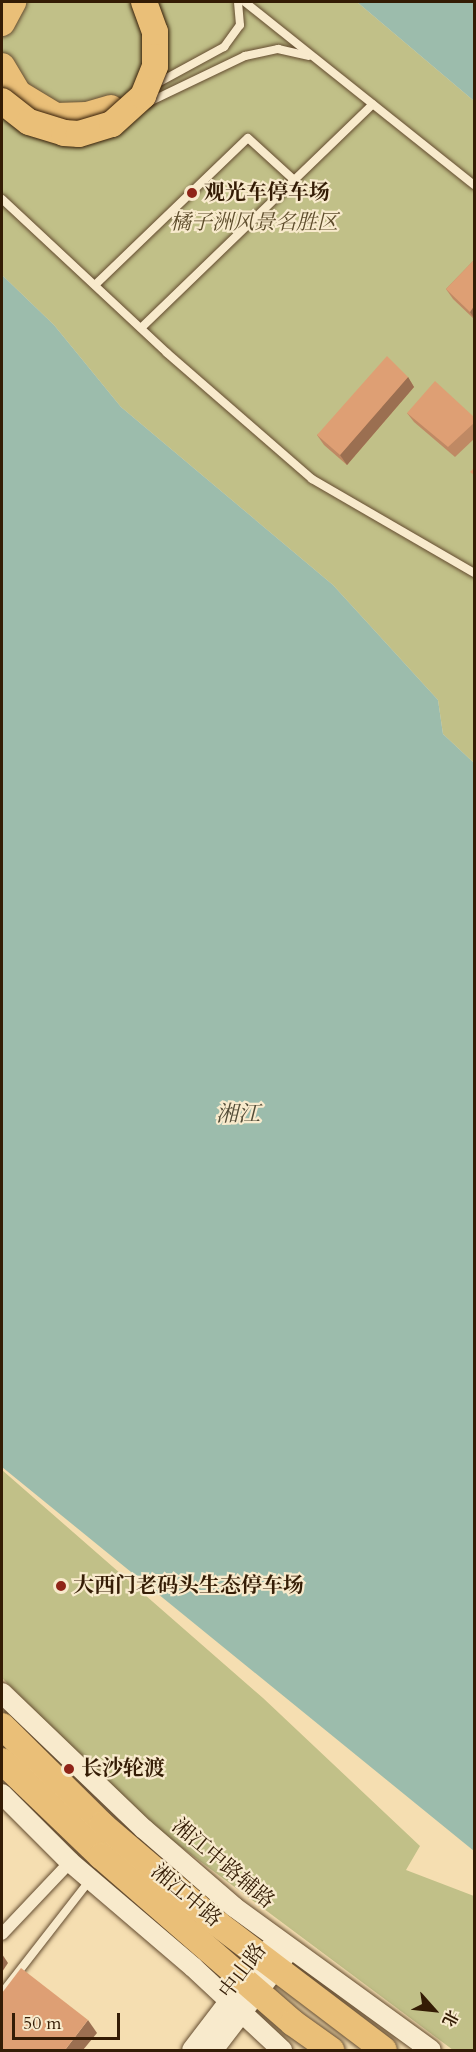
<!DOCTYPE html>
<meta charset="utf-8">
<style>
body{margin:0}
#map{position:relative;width:476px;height:2052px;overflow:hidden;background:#f5deb1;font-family:Cardo,"Noto Serif SC",serif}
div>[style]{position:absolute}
.green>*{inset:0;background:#c1c088}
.water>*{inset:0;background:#9cbcac}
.roads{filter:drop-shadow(0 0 2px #644c30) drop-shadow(0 0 2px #644c30)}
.service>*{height:8px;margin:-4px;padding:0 4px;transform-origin:4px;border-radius:4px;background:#f8eacc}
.pedestrian>*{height:12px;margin:-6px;padding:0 6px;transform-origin:6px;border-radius:6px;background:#f8eacc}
.tertiary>*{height:20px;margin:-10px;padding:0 10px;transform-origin:10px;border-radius:10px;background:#f8eacc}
.primary>*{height:26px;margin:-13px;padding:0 13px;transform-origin:13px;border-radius:13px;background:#eabf78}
.bridges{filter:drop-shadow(0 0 2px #341c05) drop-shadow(0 0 2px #341c05)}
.primary-bridge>*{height:26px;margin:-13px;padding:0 13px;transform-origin:13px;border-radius:13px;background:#eabf78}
.wall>*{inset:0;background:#bf8964}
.shaded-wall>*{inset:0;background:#9b6f51}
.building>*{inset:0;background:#de9f74}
.dots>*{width:16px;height:16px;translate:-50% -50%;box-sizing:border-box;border:3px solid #f8eacc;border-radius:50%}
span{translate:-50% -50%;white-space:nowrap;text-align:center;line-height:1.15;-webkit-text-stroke:4.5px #f8eacc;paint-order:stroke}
.poi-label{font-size:21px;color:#341c05;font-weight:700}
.left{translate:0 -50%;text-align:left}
.park-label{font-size:21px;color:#5e4d2c;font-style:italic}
.street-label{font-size:21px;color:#341c05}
.water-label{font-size:22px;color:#534c37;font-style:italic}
.frame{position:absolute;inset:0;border:3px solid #341c05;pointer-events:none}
.north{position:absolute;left:404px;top:1980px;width:60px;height:60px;-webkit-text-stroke:4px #f8eacc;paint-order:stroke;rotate:117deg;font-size:16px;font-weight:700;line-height:24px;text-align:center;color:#341c05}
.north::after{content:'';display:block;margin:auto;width:21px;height:27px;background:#341c05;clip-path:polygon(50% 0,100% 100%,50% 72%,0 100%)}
.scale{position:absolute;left:12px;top:2013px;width:108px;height:27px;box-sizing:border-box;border:3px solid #341c05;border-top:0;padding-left:8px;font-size:18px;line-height:21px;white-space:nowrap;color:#341c05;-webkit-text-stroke:4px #f8eacc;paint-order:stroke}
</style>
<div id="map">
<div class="green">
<i style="clip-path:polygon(2px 2px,357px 2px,474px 101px,474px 763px,443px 734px,438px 700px,333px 585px,121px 407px,54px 325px,2px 275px)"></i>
<i style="clip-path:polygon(2px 1470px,263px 1698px,420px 1846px,406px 1870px,474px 1896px,474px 2050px,453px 2050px,165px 1835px,121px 1797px,2px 1678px)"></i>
</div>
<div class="water">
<i style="clip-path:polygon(357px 2px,474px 2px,474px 101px)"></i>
<i style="clip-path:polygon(2px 275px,54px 325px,121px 407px,333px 585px,438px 700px,443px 734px,474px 763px,474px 1851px,2px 1467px)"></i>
</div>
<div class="roads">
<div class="service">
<i style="left:245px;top:2px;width:293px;rotate:38.6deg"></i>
<i style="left:154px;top:85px;width:80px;rotate:-28.5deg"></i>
<i style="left:224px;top:47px;width:27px;rotate:-54deg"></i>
<i style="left:240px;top:25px;width:23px;rotate:-95deg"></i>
<i style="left:147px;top:103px;width:109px;rotate:-25.6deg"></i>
<i style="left:245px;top:56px;width:34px;rotate:-12deg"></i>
<i style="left:278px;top:49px;width:31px;rotate:13deg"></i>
<i style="left:2px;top:199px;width:226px;rotate:43deg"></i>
<i style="left:167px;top:353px;width:192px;rotate:41deg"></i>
<i style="left:312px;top:479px;width:187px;rotate:30.1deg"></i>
<i style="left:95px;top:285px;width:212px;rotate:-43.9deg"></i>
<i style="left:248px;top:138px;width:62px;rotate:42.4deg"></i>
<i style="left:141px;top:328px;width:322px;rotate:-44deg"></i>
<i style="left:2px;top:1993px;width:143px;rotate:-52.1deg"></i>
</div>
<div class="pedestrian">
<i style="left:2px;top:1934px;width:99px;rotate:-46.6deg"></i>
</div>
<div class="tertiary">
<i style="left:2px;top:1693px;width:197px;rotate:43.8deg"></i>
<i style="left:144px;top:1829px;width:119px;rotate:40.9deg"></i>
<i style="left:234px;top:1907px;width:243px;rotate:36deg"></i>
<i style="left:2px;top:1794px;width:96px;rotate:45deg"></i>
<i style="left:70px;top:1862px;width:162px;rotate:40.5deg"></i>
<i style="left:193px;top:1967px;width:122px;rotate:43deg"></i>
<i style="left:192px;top:2050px;width:128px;rotate:-52.6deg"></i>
<i style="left:213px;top:2050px;width:117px;rotate:-52.6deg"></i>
</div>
<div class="primary">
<i style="left:2px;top:23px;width:24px;rotate:-62deg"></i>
<i style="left:2px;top:66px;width:31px;rotate:59deg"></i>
<i style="left:18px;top:93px;width:44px;rotate:31.2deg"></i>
<i style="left:56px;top:116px;width:31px;rotate:-2deg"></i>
<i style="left:87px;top:115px;width:25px;rotate:-16deg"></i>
<i style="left:2px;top:1726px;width:141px;rotate:44.7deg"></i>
<i style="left:102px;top:1825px;width:153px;rotate:40.5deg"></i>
<i style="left:218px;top:1924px;width:208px;rotate:37.2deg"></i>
<i style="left:2px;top:1761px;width:137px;rotate:43.8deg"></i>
<i style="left:101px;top:1856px;width:254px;rotate:41deg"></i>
<i style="left:293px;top:2023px;width:47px;rotate:35.4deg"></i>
</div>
</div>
<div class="bridges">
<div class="primary-bridge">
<i style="left:2px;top:101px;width:34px;rotate:38deg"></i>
<i style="left:29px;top:122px;width:37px;rotate:17deg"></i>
<i style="left:64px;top:133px;width:15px;rotate:4deg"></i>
<i style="left:79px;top:134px;width:34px;rotate:-17deg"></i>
<i style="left:112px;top:124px;width:42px;rotate:-42.1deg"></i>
<i style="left:143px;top:96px;width:32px;rotate:-68deg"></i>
<i style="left:155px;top:66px;width:34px;rotate:-90deg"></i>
<i style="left:155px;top:32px;width:32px;rotate:-110deg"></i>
</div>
</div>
<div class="wall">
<i style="clip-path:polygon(474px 260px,474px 319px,453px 299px,446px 289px)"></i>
<i style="clip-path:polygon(408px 377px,414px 387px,347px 465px,324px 445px,317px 435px)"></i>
<i style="clip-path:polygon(407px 413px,474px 417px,474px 439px,455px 457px,414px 422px)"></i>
</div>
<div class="shaded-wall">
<i style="clip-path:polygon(474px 306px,474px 318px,470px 312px)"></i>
<i style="clip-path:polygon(408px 377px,414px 387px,347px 465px,340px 455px)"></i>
<i style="clip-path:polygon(2px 1954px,8px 1963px,2px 1972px)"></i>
<i style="clip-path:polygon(88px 2020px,97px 2033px,83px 2050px,65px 2050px)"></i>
</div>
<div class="building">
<i style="clip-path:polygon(474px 260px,474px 306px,470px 312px,446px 289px)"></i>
<i style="clip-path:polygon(387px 356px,408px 377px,340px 455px,317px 435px)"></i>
<i style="clip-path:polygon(435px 381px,474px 417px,474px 423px,448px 447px,407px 413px)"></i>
<i style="clip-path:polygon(474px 468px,474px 475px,470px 472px)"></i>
<i style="clip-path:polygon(21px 1968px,88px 2020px,65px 2050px,2px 2050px,2px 1993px)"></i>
</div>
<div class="dots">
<i style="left:192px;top:193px;background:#8f2418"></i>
<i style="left:61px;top:1586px;background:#8f2418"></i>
<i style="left:69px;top:1769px;background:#8f2418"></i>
</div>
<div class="poi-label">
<span class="left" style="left:204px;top:193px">观光车停车场</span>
<span class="left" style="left:73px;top:1586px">大西门老码头生态停车场</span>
<span class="left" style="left:81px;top:1769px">长沙轮渡</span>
</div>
<div class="park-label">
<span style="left:254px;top:223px">橘子洲风景名胜区</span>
</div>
<div class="street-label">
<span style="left:223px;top:1864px;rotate:40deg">湘江中路辅路</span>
<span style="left:186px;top:1896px;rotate:40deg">湘江中路</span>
<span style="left:243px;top:1971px;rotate:-53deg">中山路</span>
</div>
<div class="water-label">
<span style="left:238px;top:1115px">湘江</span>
</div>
<div class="frame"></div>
<div class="north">北</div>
<div class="scale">50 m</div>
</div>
